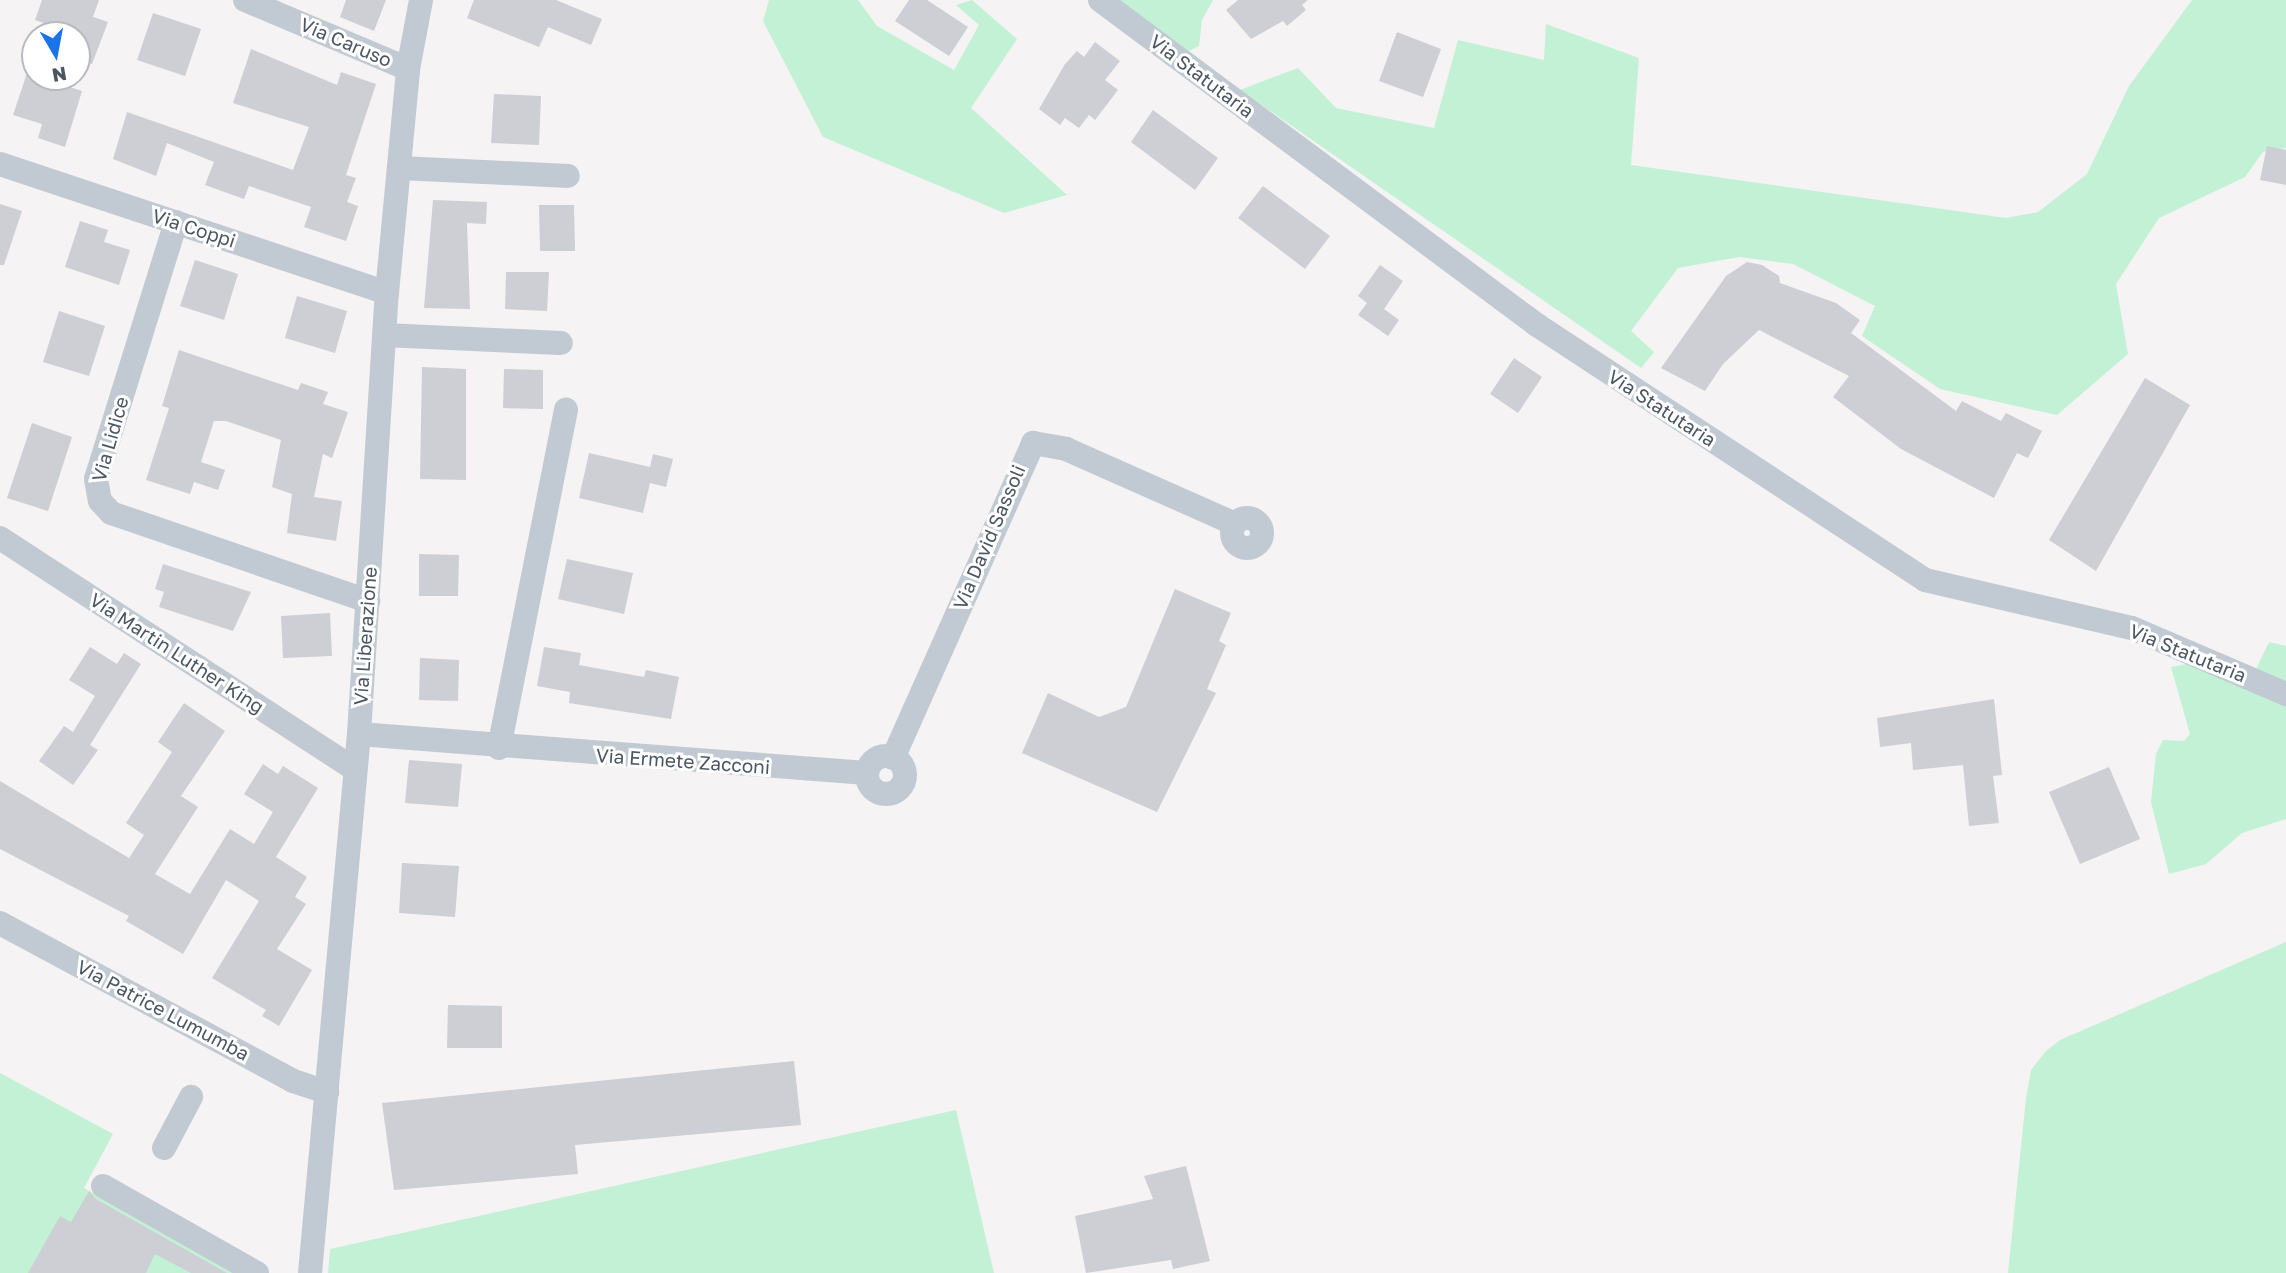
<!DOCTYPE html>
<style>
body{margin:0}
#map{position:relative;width:2286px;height:1273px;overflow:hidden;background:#f5f3f3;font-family:"Golos Text",sans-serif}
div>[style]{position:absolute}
.green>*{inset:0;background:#c3f1d5}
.building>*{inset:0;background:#cdcfd5}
.minor>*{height:24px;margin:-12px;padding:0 12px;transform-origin:12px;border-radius:12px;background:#c1cad2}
.minor>.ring{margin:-12px;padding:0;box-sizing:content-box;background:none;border:24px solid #c1cad2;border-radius:50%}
span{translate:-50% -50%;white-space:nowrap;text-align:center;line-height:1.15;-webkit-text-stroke:6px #fff;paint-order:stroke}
.street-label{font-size:19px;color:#4a5661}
.north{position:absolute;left:21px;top:21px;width:70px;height:70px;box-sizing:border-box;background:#fff;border:2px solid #b7bbc0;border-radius:50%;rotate:170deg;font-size:19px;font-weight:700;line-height:28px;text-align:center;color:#4a5661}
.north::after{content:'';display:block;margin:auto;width:24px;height:32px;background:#1a73e8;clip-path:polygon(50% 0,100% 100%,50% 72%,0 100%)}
</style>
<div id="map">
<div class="green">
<i style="clip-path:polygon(769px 0,858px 0,877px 26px,954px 70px,979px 25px,956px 5px,972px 0,1017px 39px,971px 108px,1067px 195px,1004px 213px,823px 137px,763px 21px)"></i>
<i style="clip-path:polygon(1114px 0,1213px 0,1202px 20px,1199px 46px,1183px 54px)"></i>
<i style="clip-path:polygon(2192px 0,2286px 0,2286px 148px,2263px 152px,2245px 177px,2159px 218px,2116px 284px,2128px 354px,2057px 415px,1940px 389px,1862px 336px,1875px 306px,1793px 264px,1739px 257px,1678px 268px,1631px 331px,1654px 352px,1641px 368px,1240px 90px,1298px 68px,1336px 108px,1434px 128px,1458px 40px,1544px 60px,1546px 24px,1639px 58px,1631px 165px,2006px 218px,2038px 212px,2087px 174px,2129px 86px)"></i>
<i style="clip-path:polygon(2269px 642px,2286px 646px,2286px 819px,2242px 833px,2206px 864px,2169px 874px,2151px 802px,2156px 754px,2163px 740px,2184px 741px,2190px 734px,2171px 667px,2192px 663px,2248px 686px)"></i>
<i style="clip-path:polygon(2286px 942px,2286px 1273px,2008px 1273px,2026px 1098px,2031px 1070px,2046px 1051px,2060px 1040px)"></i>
<i style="clip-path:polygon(0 1073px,113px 1134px,84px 1188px,241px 1273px,0 1273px)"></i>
<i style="clip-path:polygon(956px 1110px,994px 1273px,328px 1273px,330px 1249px)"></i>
</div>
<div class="building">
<i style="clip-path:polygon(42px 0,99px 0,93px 17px,108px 22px,92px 64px,77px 59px,77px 35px,35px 20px)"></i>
<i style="clip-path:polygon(346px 0,386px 0,374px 31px,340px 17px)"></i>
<i style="clip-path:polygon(474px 0,556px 0,602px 19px,591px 45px,548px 27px,539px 47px,467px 18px)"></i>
<i style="clip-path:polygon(909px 0,927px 0,968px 27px,949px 56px,895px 21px)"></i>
<i style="clip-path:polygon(1238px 0,1308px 0,1302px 5px,1306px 10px,1287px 26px,1283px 21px,1251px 39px,1226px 10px)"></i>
<i style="clip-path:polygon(153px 13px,201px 29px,185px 76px,137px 60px)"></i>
<i style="clip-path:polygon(1397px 32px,1441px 49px,1423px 97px,1379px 81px)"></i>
<i style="clip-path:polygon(1095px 42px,1120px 61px,1105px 80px,1118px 90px,1095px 120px,1089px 115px,1079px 128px,1065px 118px,1060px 125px,1039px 109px,1065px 64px,1077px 51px,1084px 57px)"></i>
<i style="clip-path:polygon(251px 49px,337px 85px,341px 72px,376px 84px,346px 175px,356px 178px,347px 202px,358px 206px,346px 241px,304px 227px,311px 207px,249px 186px,244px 199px,205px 185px,214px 162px,167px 143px,156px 176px,113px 159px,127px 112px,293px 170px,309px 127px,233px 103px)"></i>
<i style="clip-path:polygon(27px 73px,82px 91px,65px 147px,38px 138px,42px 124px,13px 115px)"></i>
<i style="clip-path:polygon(494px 94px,541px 96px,539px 145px,491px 143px)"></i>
<i style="clip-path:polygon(1153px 110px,1218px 158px,1195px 190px,1131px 142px)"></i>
<i style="clip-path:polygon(2267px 146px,2286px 150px,2286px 185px,2260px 180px)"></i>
<i style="clip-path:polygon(1263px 186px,1330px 236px,1305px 269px,1238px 218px)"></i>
<i style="clip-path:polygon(433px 200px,487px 202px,486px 224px,467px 223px,470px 309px,424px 308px)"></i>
<i style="clip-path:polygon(0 204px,22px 211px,4px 265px,0 265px)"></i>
<i style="clip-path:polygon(539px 205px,574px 205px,575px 251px,540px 251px)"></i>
<i style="clip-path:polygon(80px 221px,108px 230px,104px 242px,130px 250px,119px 285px,65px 267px)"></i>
<i style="clip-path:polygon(195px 260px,238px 274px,224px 320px,180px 306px)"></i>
<i style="clip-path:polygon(1747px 262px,1762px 265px,1779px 276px,1780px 283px,1836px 303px,1860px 320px,1851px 333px,1956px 411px,1962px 401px,2001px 421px,2006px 413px,2042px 431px,2028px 458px,2017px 453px,1994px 498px,1901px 449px,1833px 397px,1849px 376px,1759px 330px,1723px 364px,1705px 391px,1661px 368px,1726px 276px)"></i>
<i style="clip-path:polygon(1380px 265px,1403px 281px,1384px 309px,1399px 320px,1388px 336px,1358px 315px,1367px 303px,1358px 296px)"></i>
<i style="clip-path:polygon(506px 272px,549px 272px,547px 311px,505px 309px)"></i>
<i style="clip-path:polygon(297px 296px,347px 311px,335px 353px,285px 338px)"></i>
<i style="clip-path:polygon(59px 311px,105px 326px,89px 376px,43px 362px)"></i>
<i style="clip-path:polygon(179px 350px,298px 390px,301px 383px,328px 392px,323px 404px,348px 412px,332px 458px,323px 454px,314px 497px,342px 501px,336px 541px,287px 533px,292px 494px,272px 487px,281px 440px,226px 421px,214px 421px,201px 462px,225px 470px,218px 490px,194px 482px,190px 494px,146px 480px,169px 408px,162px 406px)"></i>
<i style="clip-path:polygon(1514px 358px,1542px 377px,1518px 413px,1490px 394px)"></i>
<i style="clip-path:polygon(422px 367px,466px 369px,466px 480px,420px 479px)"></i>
<i style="clip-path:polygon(504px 369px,543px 370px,543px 409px,503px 408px)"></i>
<i style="clip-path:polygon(2145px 378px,2190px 405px,2096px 571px,2049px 540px)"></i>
<i style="clip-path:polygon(32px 423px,72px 437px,48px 511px,7px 498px)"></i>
<i style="clip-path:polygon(589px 453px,650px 467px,653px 454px,673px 459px,666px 487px,650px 483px,643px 513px,579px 498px)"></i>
<i style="clip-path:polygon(419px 554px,459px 555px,458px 596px,419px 596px)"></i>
<i style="clip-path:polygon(567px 559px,633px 573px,624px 614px,558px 599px)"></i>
<i style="clip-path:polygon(163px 564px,251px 592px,233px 631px,159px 607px,164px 592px,155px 589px)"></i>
<i style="clip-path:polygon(1175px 589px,1231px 613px,1219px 641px,1226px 645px,1207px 689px,1216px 693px,1157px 812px,1022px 753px,1048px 693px,1099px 717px,1126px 707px)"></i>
<i style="clip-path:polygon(330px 613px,332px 656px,283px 658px,281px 616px)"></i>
<i style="clip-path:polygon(90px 647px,117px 664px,124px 653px,141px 664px,90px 745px,98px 750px,73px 785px,39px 761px,64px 726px,73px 732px,95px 696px,69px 680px)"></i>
<i style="clip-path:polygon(544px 647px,581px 653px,579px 665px,644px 677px,646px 670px,679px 677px,671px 719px,569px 703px,570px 692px,537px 686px)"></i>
<i style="clip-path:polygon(420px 658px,459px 660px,458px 701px,419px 700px)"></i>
<i style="clip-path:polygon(1994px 699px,2002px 775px,1993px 776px,1999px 823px,1969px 826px,1963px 765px,1913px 770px,1911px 743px,1880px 747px,1877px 718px)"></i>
<i style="clip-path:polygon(184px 703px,225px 731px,181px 796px,198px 807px,155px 874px,190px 894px,230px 829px,254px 844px,273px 812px,244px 794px,263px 764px,278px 774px,283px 766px,318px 788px,276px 857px,307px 877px,295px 897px,306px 904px,277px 949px,312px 970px,279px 1026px,262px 1016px,266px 1010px,212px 978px,259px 901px,226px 880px,183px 954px,126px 921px,129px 916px,0 849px,0 781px,129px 858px,144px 835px,126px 823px,172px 752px,158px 742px)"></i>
<i style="clip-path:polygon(409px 760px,462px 764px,458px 807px,405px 803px)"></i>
<i style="clip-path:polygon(2109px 767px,2140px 839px,2080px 864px,2049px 792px)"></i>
<i style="clip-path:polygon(402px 863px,459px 866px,455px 917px,399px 913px)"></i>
<i style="clip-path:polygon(448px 1005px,502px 1006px,502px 1048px,447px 1048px)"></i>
<i style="clip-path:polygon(794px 1061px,801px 1125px,575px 1145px,578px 1174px,394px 1190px,382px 1103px)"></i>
<i style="clip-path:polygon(1186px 1166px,1210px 1261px,1173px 1269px,1171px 1260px,1086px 1273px,1075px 1216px,1153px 1199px,1144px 1176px)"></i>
<i style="clip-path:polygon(89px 1191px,96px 1199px,227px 1273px,191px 1273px,155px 1254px,146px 1273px,28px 1273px,60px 1216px,71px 1222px)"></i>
</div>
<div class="minor">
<i style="left:245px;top:0;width:177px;rotate:22.9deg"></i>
<i style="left:1100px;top:0;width:545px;rotate:36.64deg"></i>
<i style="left:1537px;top:325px;width:464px;rotate:33.3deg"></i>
<i style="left:1925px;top:580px;width:212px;rotate:13.1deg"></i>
<i style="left:2132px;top:628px;width:168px;rotate:23.2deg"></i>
<i style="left:0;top:164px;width:408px;rotate:18.4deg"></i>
<i style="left:400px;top:168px;width:168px;rotate:2.7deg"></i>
<i style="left:176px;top:222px;width:269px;rotate:107.3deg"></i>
<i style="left:96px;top:479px;width:22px;rotate:80deg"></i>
<i style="left:100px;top:501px;width:16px;rotate:47deg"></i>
<i style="left:111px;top:513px;width:272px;rotate:18.9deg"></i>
<i style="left:384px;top:335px;width:177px;rotate:2.6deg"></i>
<i class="ring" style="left:1232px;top:518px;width:6px;height:6px"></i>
<i style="left:0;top:538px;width:423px;rotate:33.1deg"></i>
<i style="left:359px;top:734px;width:509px;rotate:4.39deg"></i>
<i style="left:499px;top:748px;width:345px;rotate:-78.8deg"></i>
<i class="ring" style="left:867px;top:756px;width:14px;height:14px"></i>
<i style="left:893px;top:758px;width:345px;rotate:-66deg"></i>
<i style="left:1033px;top:443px;width:34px;rotate:10deg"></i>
<i style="left:1066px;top:449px;width:185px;rotate:23.9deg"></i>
<i style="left:0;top:923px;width:333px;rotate:28.3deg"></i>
<i style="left:293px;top:1081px;width:36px;rotate:18deg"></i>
<i style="left:164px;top:1148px;width:58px;rotate:-62.1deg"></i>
<i style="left:103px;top:1186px;width:177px;rotate:29.5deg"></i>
<i style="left:310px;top:1273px;width:541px;rotate:-84.81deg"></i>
<i style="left:359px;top:734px;width:442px;rotate:-86.4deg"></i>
<i style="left:387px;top:293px;width:225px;rotate:-84.6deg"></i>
<i style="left:408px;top:69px;width:70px;rotate:-79.3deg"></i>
</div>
<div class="street-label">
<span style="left:346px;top:42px;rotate:23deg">Via Caruso</span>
<span style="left:1202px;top:76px;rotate:37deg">Via Statutaria</span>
<span style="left:194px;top:228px;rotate:18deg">Via Coppi</span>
<span style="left:1662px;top:408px;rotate:33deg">Via Statutaria</span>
<span style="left:110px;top:439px;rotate:-74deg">Via Lidice</span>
<span style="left:989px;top:537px;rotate:-67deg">Via David Sassoli</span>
<span style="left:365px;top:636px;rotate:-86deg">Via Liberazione</span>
<span style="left:177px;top:653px;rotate:33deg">Via Martin Luther King</span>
<span style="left:2188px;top:653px;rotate:22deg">Via Statutaria</span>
<span style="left:683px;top:761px;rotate:4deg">Via Ermete Zacconi</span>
<span style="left:163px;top:1010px;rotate:28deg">Via Patrice Lumumba</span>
</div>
<div class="north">N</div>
</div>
